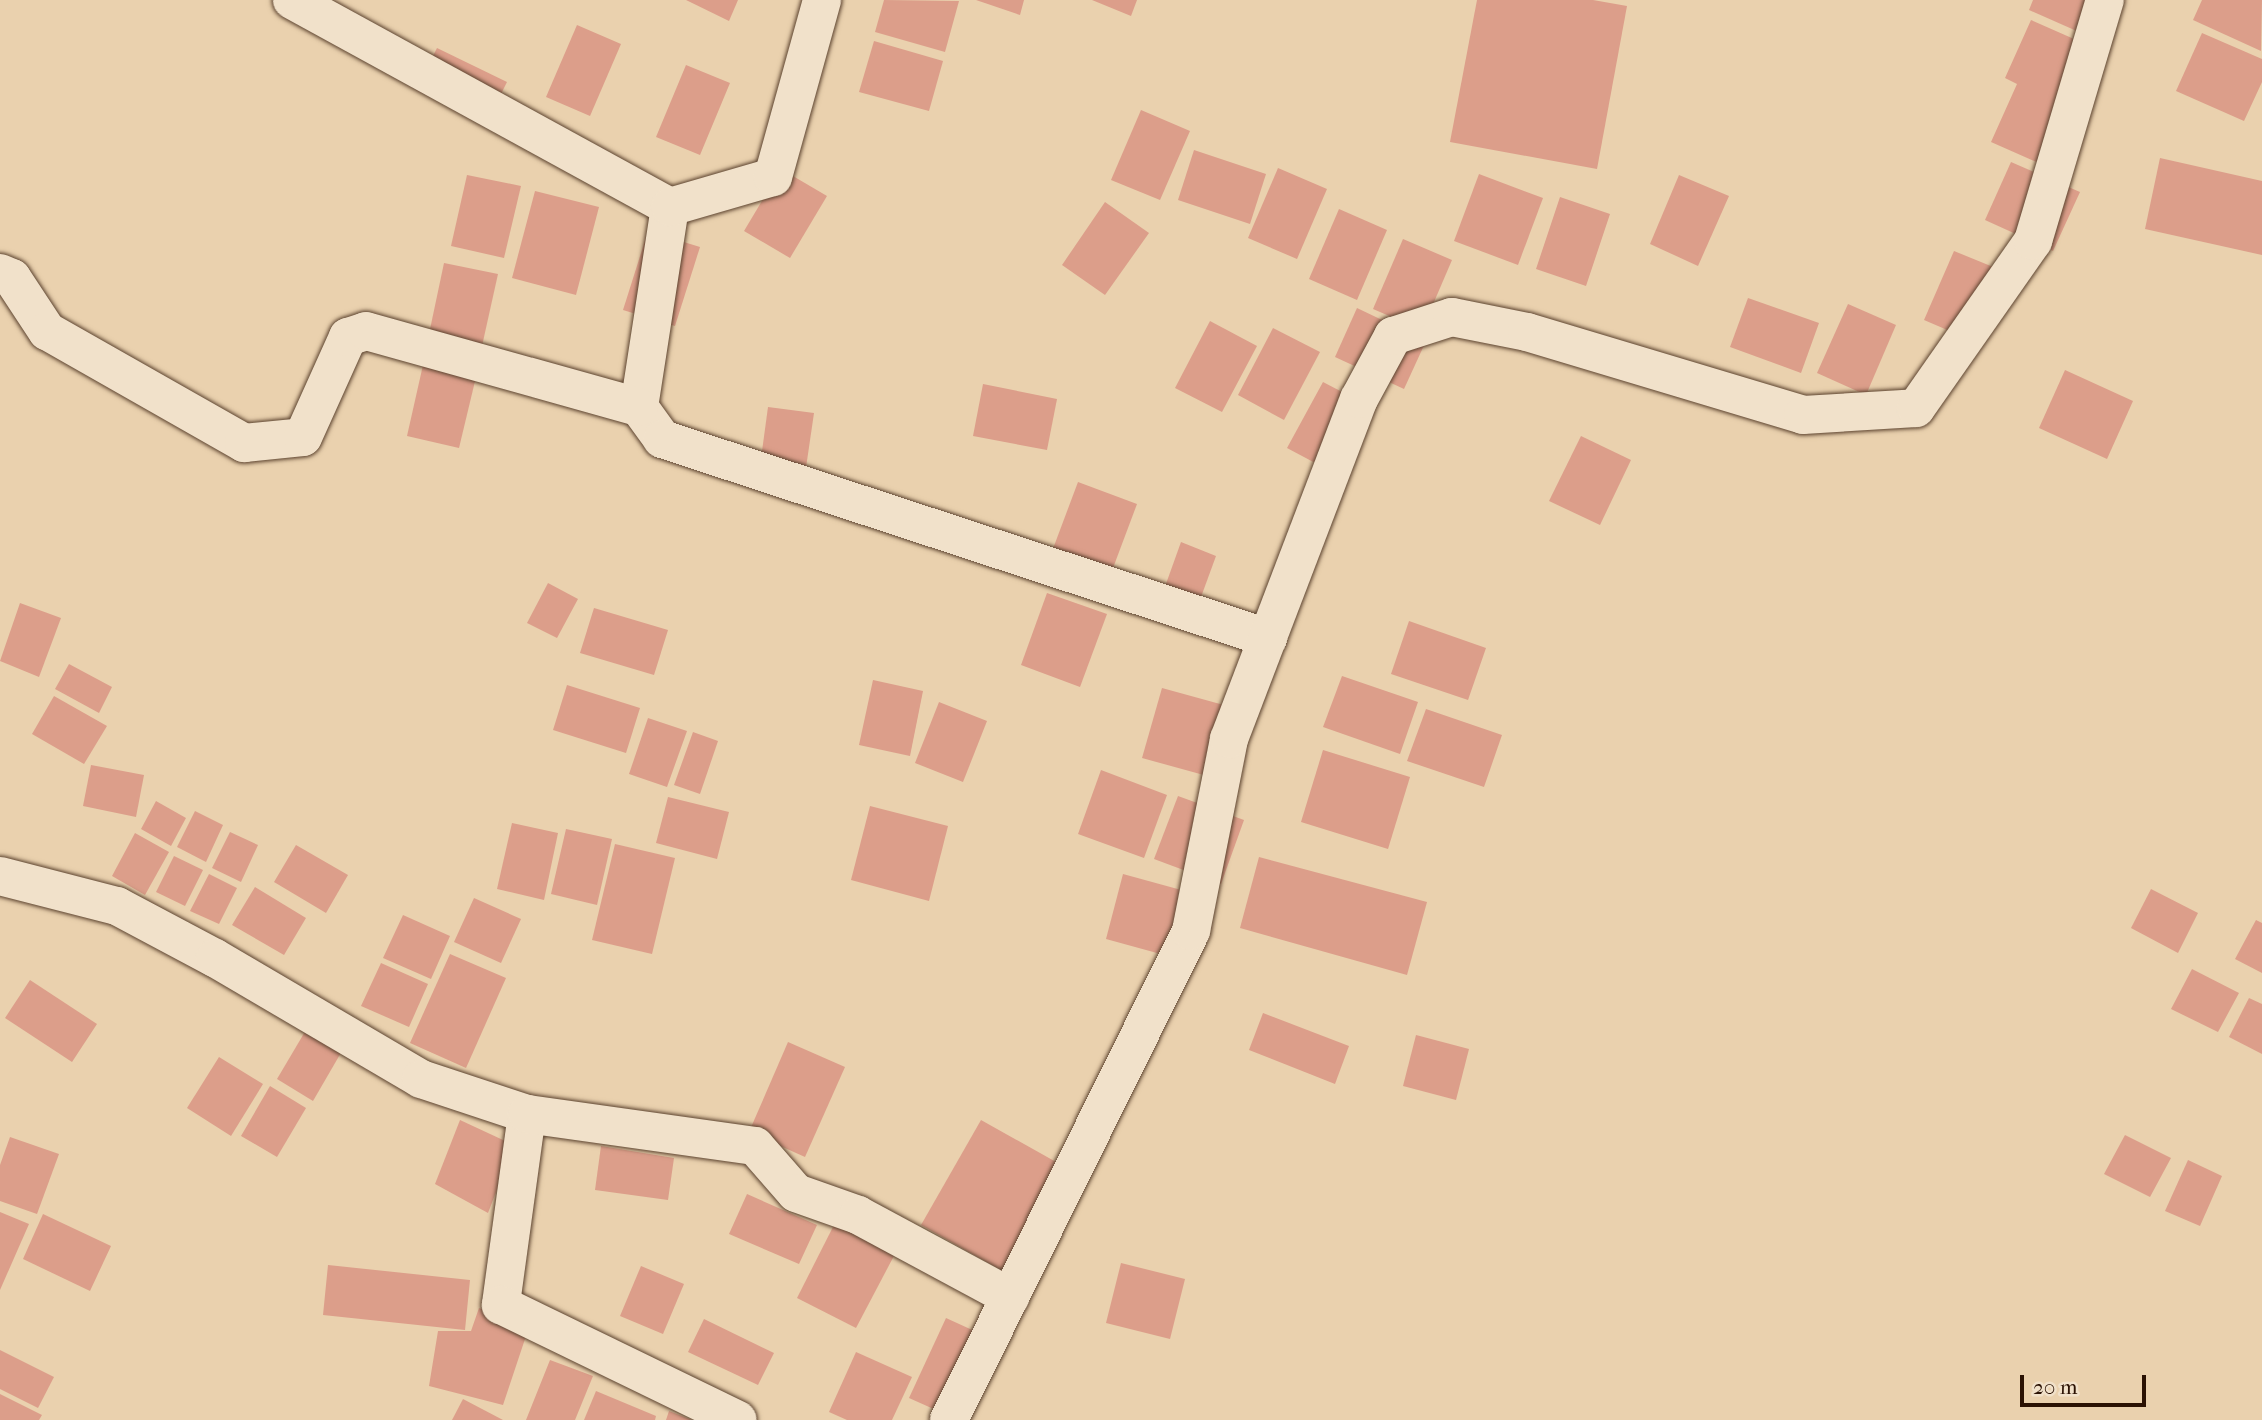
<!DOCTYPE html>
<style>
body{margin:0}
#map{position:relative;width:2262px;height:1420px;overflow:hidden;background:#ead1ae;font-family:"IM FELL French Canon",serif}
div>[style]{position:absolute}
.building>*{inset:0;background:#dc9e8a}
.roads{filter:drop-shadow(0 0 2px #5b422e) drop-shadow(0 0 2px #5b422e)}
.minor>*{height:38px;margin:-19px;padding:0 19px;transform-origin:19px;border-radius:19px;background:#f1e1ca}
span{translate:-50% -50%;white-space:nowrap;text-align:center;line-height:1.15;-webkit-text-stroke:7px #f1e1ca;paint-order:stroke}
.scale{position:absolute;left:2020px;top:1375px;width:126px;height:32px;box-sizing:border-box;border:4px solid #2b1204;border-top:0;padding-left:9px;font-size:21px;line-height:24px;white-space:nowrap;color:#2b1204;-webkit-text-stroke:5px #f1e1ca;paint-order:stroke}
</style>
<div id="map">
<div class="building">
<i style="clip-path:polygon(686px 0,738px 0,729px 21px)"></i>
<i style="clip-path:polygon(884px 0,959px 1px,945px 52px,875px 32px)"></i>
<i style="clip-path:polygon(976px 0,1024px 0,1020px 15px)"></i>
<i style="clip-path:polygon(1092px 0,1137px 0,1131px 16px)"></i>
<i style="clip-path:polygon(1477px 0,1593px 0,1627px 6px,1597px 169px,1450px 142px)"></i>
<i style="clip-path:polygon(2033px 0,2115px 0,2097px 40px,2029px 10px)"></i>
<i style="clip-path:polygon(2202px 0,2262px 0,2261px 51px,2193px 20px)"></i>
<i style="clip-path:polygon(2031px 20px,2099px 50px,2059px 172px,1991px 142px,2017px 84px,2005px 78px)"></i>
<i style="clip-path:polygon(577px 25px,621px 44px,590px 116px,546px 97px)"></i>
<i style="clip-path:polygon(2202px 33px,2262px 59px,2262px 82px,2244px 121px,2176px 91px)"></i>
<i style="clip-path:polygon(874px 41px,943px 61px,929px 111px,859px 92px)"></i>
<i style="clip-path:polygon(437px 48px,507px 82px,486px 124px,416px 90px)"></i>
<i style="clip-path:polygon(686px 65px,730px 83px,700px 155px,656px 137px)"></i>
<i style="clip-path:polygon(1141px 110px,1190px 131px,1160px 200px,1111px 180px)"></i>
<i style="clip-path:polygon(1194px 150px,1266px 174px,1250px 224px,1178px 200px)"></i>
<i style="clip-path:polygon(2160px 158px,2262px 181px,2262px 255px,2145px 229px)"></i>
<i style="clip-path:polygon(2011px 162px,2080px 192px,2053px 251px,1985px 220px)"></i>
<i style="clip-path:polygon(1278px 168px,1327px 189px,1297px 259px,1248px 238px)"></i>
<i style="clip-path:polygon(781px 169px,827px 196px,790px 258px,744px 231px)"></i>
<i style="clip-path:polygon(1479px 174px,1543px 198px,1518px 265px,1454px 241px)"></i>
<i style="clip-path:polygon(467px 175px,521px 186px,504px 258px,451px 246px)"></i>
<i style="clip-path:polygon(1679px 175px,1729px 196px,1698px 266px,1650px 244px)"></i>
<i style="clip-path:polygon(535px 191px,599px 207px,576px 295px,512px 278px)"></i>
<i style="clip-path:polygon(1560px 197px,1610px 214px,1586px 286px,1536px 269px)"></i>
<i style="clip-path:polygon(1105px 202px,1149px 233px,1105px 295px,1062px 265px)"></i>
<i style="clip-path:polygon(1339px 209px,1387px 230px,1357px 300px,1309px 279px)"></i>
<i style="clip-path:polygon(648px 231px,700px 247px,675px 326px,623px 310px)"></i>
<i style="clip-path:polygon(1403px 239px,1452px 260px,1422px 330px,1373px 309px)"></i>
<i style="clip-path:polygon(1954px 251px,2003px 271px,1973px 341px,1924px 320px)"></i>
<i style="clip-path:polygon(444px 263px,498px 274px,482px 346px,429px 334px)"></i>
<i style="clip-path:polygon(1748px 298px,1819px 323px,1801px 373px,1730px 347px)"></i>
<i style="clip-path:polygon(1848px 304px,1896px 325px,1866px 395px,1817px 373px)"></i>
<i style="clip-path:polygon(1357px 308px,1426px 341px,1404px 389px,1335px 357px)"></i>
<i style="clip-path:polygon(1210px 321px,1257px 346px,1222px 412px,1175px 388px)"></i>
<i style="clip-path:polygon(1273px 328px,1320px 352px,1284px 420px,1238px 395px)"></i>
<i style="clip-path:polygon(423px 365px,476px 377px,459px 448px,407px 436px)"></i>
<i style="clip-path:polygon(2065px 370px,2133px 401px,2107px 459px,2039px 428px)"></i>
<i style="clip-path:polygon(1323px 382px,1369px 406px,1334px 473px,1287px 448px)"></i>
<i style="clip-path:polygon(983px 384px,1057px 399px,1047px 450px,973px 436px)"></i>
<i style="clip-path:polygon(768px 407px,814px 413px,802px 495px,757px 488px)"></i>
<i style="clip-path:polygon(1581px 436px,1631px 460px,1600px 525px,1549px 501px)"></i>
<i style="clip-path:polygon(1078px 482px,1137px 504px,1110px 576px,1051px 554px)"></i>
<i style="clip-path:polygon(1181px 542px,1216px 556px,1197px 608px,1162px 595px)"></i>
<i style="clip-path:polygon(548px 583px,578px 599px,557px 638px,527px 623px)"></i>
<i style="clip-path:polygon(1047px 593px,1107px 614px,1080px 687px,1021px 665px)"></i>
<i style="clip-path:polygon(20px 603px,61px 618px,39px 677px,0 661px)"></i>
<i style="clip-path:polygon(594px 608px,668px 630px,654px 675px,580px 653px)"></i>
<i style="clip-path:polygon(1409px 621px,1486px 648px,1468px 700px,1391px 674px)"></i>
<i style="clip-path:polygon(69px 664px,112px 687px,99px 713px,55px 689px)"></i>
<i style="clip-path:polygon(1342px 676px,1418px 702px,1400px 754px,1323px 727px)"></i>
<i style="clip-path:polygon(873px 680px,923px 691px,910px 756px,859px 745px)"></i>
<i style="clip-path:polygon(567px 685px,640px 708px,626px 753px,553px 730px)"></i>
<i style="clip-path:polygon(1162px 688px,1231px 707px,1211px 777px,1142px 758px)"></i>
<i style="clip-path:polygon(54px 696px,107px 726px,84px 764px,32px 734px)"></i>
<i style="clip-path:polygon(939px 702px,987px 721px,963px 782px,915px 763px)"></i>
<i style="clip-path:polygon(1426px 709px,1502px 735px,1484px 787px,1407px 761px)"></i>
<i style="clip-path:polygon(648px 718px,687px 731px,667px 787px,629px 774px)"></i>
<i style="clip-path:polygon(693px 732px,718px 741px,700px 794px,674px 785px)"></i>
<i style="clip-path:polygon(1323px 750px,1410px 777px,1388px 849px,1301px 822px)"></i>
<i style="clip-path:polygon(91px 765px,144px 775px,136px 817px,83px 806px)"></i>
<i style="clip-path:polygon(1101px 770px,1167px 795px,1144px 858px,1078px 834px)"></i>
<i style="clip-path:polygon(1178px 796px,1244px 820px,1221px 884px,1154px 859px)"></i>
<i style="clip-path:polygon(668px 797px,729px 812px,717px 859px,656px 843px)"></i>
<i style="clip-path:polygon(156px 801px,186px 818px,171px 846px,141px 829px)"></i>
<i style="clip-path:polygon(870px 806px,948px 826px,929px 901px,851px 880px)"></i>
<i style="clip-path:polygon(195px 811px,223px 825px,206px 862px,177px 847px)"></i>
<i style="clip-path:polygon(512px 823px,558px 833px,544px 900px,497px 889px)"></i>
<i style="clip-path:polygon(566px 829px,612px 839px,597px 905px,551px 894px)"></i>
<i style="clip-path:polygon(230px 832px,258px 845px,241px 882px,212px 868px)"></i>
<i style="clip-path:polygon(135px 833px,169px 852px,145px 895px,112px 876px)"></i>
<i style="clip-path:polygon(615px 844px,675px 858px,652px 954px,592px 940px)"></i>
<i style="clip-path:polygon(296px 845px,348px 875px,326px 913px,274px 882px)"></i>
<i style="clip-path:polygon(174px 856px,203px 870px,185px 906px,156px 892px)"></i>
<i style="clip-path:polygon(1259px 857px,1427px 902px,1407px 975px,1240px 928px)"></i>
<i style="clip-path:polygon(209px 874px,237px 888px,219px 924px,190px 911px)"></i>
<i style="clip-path:polygon(1123px 874px,1214px 899px,1197px 964px,1106px 939px)"></i>
<i style="clip-path:polygon(255px 887px,306px 918px,284px 955px,232px 925px)"></i>
<i style="clip-path:polygon(2151px 889px,2198px 913px,2178px 953px,2131px 928px)"></i>
<i style="clip-path:polygon(474px 898px,521px 919px,501px 963px,454px 942px)"></i>
<i style="clip-path:polygon(403px 915px,450px 936px,431px 979px,383px 958px)"></i>
<i style="clip-path:polygon(2256px 920px,2262px 923px,2262px 973px,2235px 959px)"></i>
<i style="clip-path:polygon(450px 954px,506px 978px,466px 1068px,410px 1043px)"></i>
<i style="clip-path:polygon(381px 963px,428px 984px,409px 1027px,361px 1006px)"></i>
<i style="clip-path:polygon(2192px 969px,2239px 993px,2218px 1032px,2171px 1009px)"></i>
<i style="clip-path:polygon(30px 980px,97px 1024px,72px 1062px,5px 1018px)"></i>
<i style="clip-path:polygon(2249px 998px,2262px 1004px,2262px 1054px,2229px 1037px)"></i>
<i style="clip-path:polygon(1263px 1013px,1349px 1046px,1335px 1084px,1249px 1050px)"></i>
<i style="clip-path:polygon(306px 1030px,342px 1051px,313px 1101px,277px 1079px)"></i>
<i style="clip-path:polygon(1416px 1035px,1469px 1049px,1456px 1100px,1403px 1086px)"></i>
<i style="clip-path:polygon(788px 1042px,845px 1067px,805px 1157px,749px 1132px)"></i>
<i style="clip-path:polygon(219px 1057px,263px 1084px,231px 1136px,187px 1108px)"></i>
<i style="clip-path:polygon(270px 1086px,306px 1108px,277px 1157px,241px 1136px)"></i>
<i style="clip-path:polygon(460px 1120px,514px 1145px,488px 1213px,435px 1184px)"></i>
<i style="clip-path:polygon(981px 1120px,1065px 1167px,1006px 1273px,921px 1225px)"></i>
<i style="clip-path:polygon(2125px 1135px,2171px 1158px,2150px 1197px,2104px 1174px)"></i>
<i style="clip-path:polygon(10px 1137px,59px 1154px,37px 1214px,0 1201px,0 1165px)"></i>
<i style="clip-path:polygon(601px 1146px,674px 1158px,668px 1200px,595px 1190px)"></i>
<i style="clip-path:polygon(2188px 1160px,2222px 1176px,2200px 1226px,2165px 1211px)"></i>
<i style="clip-path:polygon(747px 1194px,817px 1225px,799px 1264px,729px 1234px)"></i>
<i style="clip-path:polygon(0 1212px,29px 1224px,0 1290px)"></i>
<i style="clip-path:polygon(43px 1214px,111px 1246px,90px 1291px,23px 1259px)"></i>
<i style="clip-path:polygon(836px 1221px,896px 1252px,856px 1328px,797px 1298px)"></i>
<i style="clip-path:polygon(1121px 1263px,1185px 1279px,1170px 1339px,1106px 1323px)"></i>
<i style="clip-path:polygon(328px 1265px,470px 1280px,465px 1330px,323px 1315px)"></i>
<i style="clip-path:polygon(641px 1266px,684px 1284px,663px 1334px,620px 1316px)"></i>
<i style="clip-path:polygon(479px 1308px,529px 1327px,503px 1405px,429px 1386px,438px 1331px,471px 1331px)"></i>
<i style="clip-path:polygon(946px 1318px,992px 1339px,956px 1419px,909px 1398px)"></i>
<i style="clip-path:polygon(704px 1319px,774px 1353px,758px 1385px,688px 1352px)"></i>
<i style="clip-path:polygon(0 1350px,54px 1377px,38px 1408px,0 1389px)"></i>
<i style="clip-path:polygon(856px 1352px,912px 1377px,892px 1420px,847px 1420px,829px 1412px)"></i>
<i style="clip-path:polygon(550px 1360px,593px 1376px,575px 1420px,526px 1420px)"></i>
<i style="clip-path:polygon(596px 1391px,656px 1416px,655px 1420px,584px 1420px)"></i>
<i style="clip-path:polygon(0 1394px,42px 1415px,39px 1420px,0 1420px)"></i>
<i style="clip-path:polygon(463px 1399px,503px 1420px,452px 1420px)"></i>
<i style="clip-path:polygon(669px 1411px,692px 1420px,666px 1420px)"></i>
</div>
<div class="roads">
<div class="minor">
<i style="left:292px;top:0;width:431px;rotate:28.7deg"></i>
<i style="left:670px;top:207px;width:202px;rotate:98.8deg"></i>
<i style="left:639px;top:407px;width:39px;rotate:54deg"></i>
<i style="left:662px;top:439px;width:638px;rotate:18.18deg"></i>
<i style="left:670px;top:207px;width:107px;rotate:-16.2deg"></i>
<i style="left:773px;top:177px;width:184px;rotate:-74.5deg"></i>
<i style="left:0;top:273px;width:13px;rotate:23deg"></i>
<i style="left:12px;top:278px;width:64px;rotate:56.6deg"></i>
<i style="left:47px;top:331px;width:227px;rotate:29.6deg"></i>
<i style="left:244px;top:443px;width:59px;rotate:-5.8deg"></i>
<i style="left:303px;top:437px;width:110px;rotate:-65.8deg"></i>
<i style="left:348px;top:337px;width:19px;rotate:-18deg"></i>
<i style="left:366px;top:331px;width:283px;rotate:15.6deg"></i>
<i style="left:0;top:876px;width:121px;rotate:14.4deg"></i>
<i style="left:117px;top:906px;width:111px;rotate:28deg"></i>
<i style="left:215px;top:958px;width:239px;rotate:30.4deg"></i>
<i style="left:421px;top:1079px;width:112px;rotate:18.3deg"></i>
<i style="left:527px;top:1114px;width:193px;rotate:97.8deg"></i>
<i style="left:501px;top:1305px;width:263px;rotate:25.9deg"></i>
<i style="left:527px;top:1114px;width:230px;rotate:8deg"></i>
<i style="left:755px;top:1146px;width:62px;rotate:48.9deg"></i>
<i style="left:796px;top:1193px;width:66px;rotate:19.5deg"></i>
<i style="left:858px;top:1215px;width:173px;rotate:28.3deg"></i>
<i style="left:949px;top:1420px;width:546px;rotate:-63.67deg"></i>
<i style="left:1191px;top:931px;width:196px;rotate:-78.8deg"></i>
<i style="left:1229px;top:739px;width:364px;rotate:-69.1deg"></i>
<i style="left:1359px;top:399px;width:72px;rotate:-61.6deg"></i>
<i style="left:1393px;top:336px;width:62px;rotate:-17.9deg"></i>
<i style="left:1452px;top:317px;width:76px;rotate:11.3deg"></i>
<i style="left:1527px;top:332px;width:288px;rotate:16.7deg"></i>
<i style="left:1803px;top:415px;width:113px;rotate:-3.5deg"></i>
<i style="left:1916px;top:408px;width:204px;rotate:-55deg"></i>
<i style="left:2033px;top:241px;width:252px;rotate:-73.4deg"></i>
</div>
</div>
<div class="scale">20 m</div>
</div>
